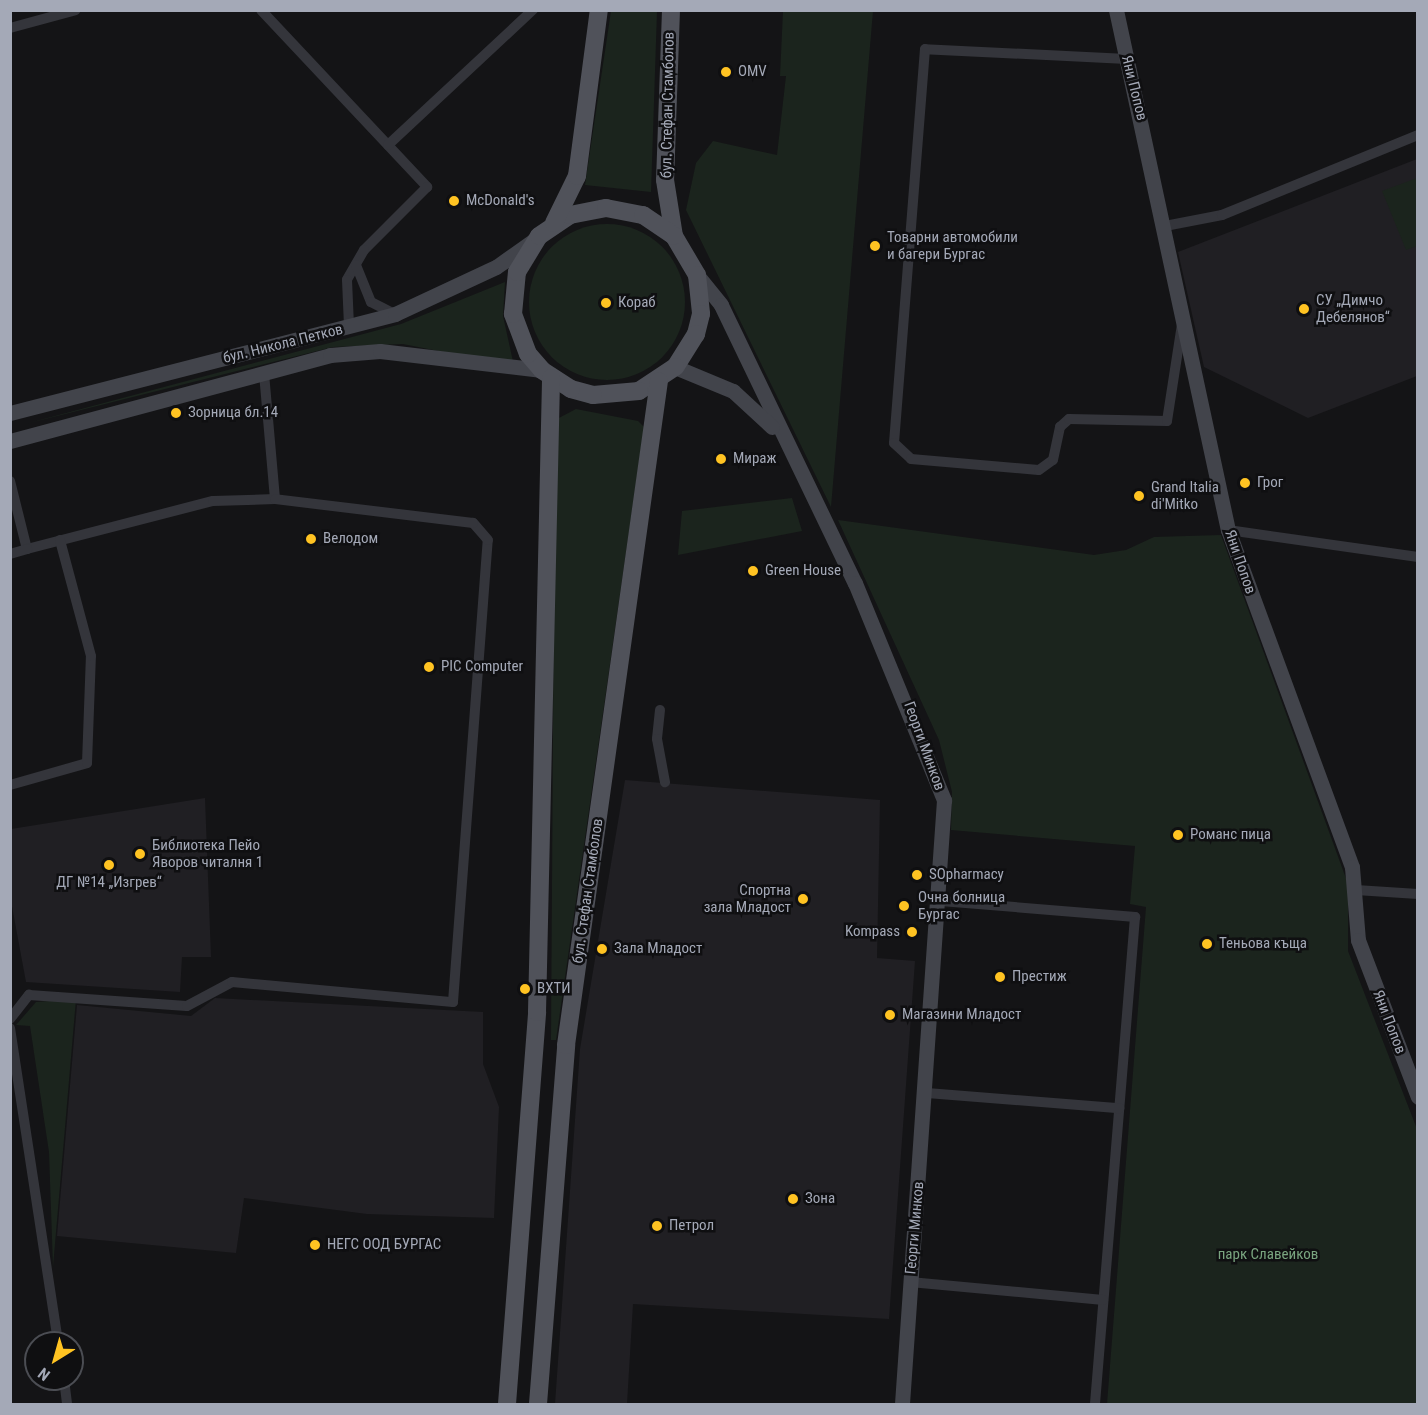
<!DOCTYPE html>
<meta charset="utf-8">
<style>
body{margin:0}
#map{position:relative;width:1428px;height:1415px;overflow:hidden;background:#141416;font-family:"Roboto Condensed",sans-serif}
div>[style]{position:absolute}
.built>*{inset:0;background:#201f23}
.green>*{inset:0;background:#1b241d}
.round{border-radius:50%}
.street>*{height:10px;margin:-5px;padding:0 5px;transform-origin:5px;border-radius:5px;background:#34353b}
.secondary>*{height:15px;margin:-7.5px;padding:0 7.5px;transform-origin:7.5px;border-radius:7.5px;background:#42444b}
.primary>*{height:18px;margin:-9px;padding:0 9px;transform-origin:9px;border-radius:9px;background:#50525a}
.dots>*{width:16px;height:16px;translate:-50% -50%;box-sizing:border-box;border:3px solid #0f0f11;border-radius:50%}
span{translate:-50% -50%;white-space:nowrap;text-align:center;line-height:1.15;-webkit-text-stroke:5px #0f0f11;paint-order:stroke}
.poi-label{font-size:15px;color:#a4a9b7}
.left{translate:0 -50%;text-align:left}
.right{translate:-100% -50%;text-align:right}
.street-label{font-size:15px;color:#a4a9b7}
.park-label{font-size:15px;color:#79a47f}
.frame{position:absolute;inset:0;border:12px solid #a4a9b7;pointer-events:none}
.north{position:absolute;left:24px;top:1331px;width:60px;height:60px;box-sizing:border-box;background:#0f0f11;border:2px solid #4b4d53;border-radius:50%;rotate:217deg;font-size:16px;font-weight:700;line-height:24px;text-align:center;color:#a4a9b7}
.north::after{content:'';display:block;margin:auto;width:21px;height:27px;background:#ffc322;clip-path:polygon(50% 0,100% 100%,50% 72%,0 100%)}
</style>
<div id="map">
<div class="built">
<i style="clip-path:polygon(1417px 159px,1417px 376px,1308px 418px,1204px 367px,1178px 252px)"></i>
<i style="clip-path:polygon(625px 780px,880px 800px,877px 958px,915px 961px,889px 1319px,633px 1304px,627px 1404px,555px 1404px,580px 1049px)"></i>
<i style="clip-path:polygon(205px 798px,211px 957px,182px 957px,180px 992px,26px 982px,11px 901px,11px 829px)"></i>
<i style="clip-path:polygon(215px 998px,483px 1012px,483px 1064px,499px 1107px,494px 1218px,367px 1214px,244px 1198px,236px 1253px,57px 1236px,77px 1005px,191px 1016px)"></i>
</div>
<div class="green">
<i style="clip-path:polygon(611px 11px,657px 11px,651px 192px,585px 185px)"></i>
<i style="clip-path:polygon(783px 11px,873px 11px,831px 507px,686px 210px,696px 163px,713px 141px,777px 155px,786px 76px,780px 76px)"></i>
<i style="clip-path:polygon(1417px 178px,1417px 246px,1406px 250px,1382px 191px)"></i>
<i class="round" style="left:529px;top:224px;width:156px;height:156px"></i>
<i style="clip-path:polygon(505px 282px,503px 316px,514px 366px,403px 344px,333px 347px,25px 424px,401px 324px)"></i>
<i style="clip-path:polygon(576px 409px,638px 421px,644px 427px,556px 1040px,551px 1040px,555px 420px)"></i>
<i style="clip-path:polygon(792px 498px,802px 531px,678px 555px,682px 511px)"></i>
<i style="clip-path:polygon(838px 520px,1094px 555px,1126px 550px,1154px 537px,1221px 535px,1348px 884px,1348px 951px,1417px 1129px,1417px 1404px,1107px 1404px,1146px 907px,1130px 904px,1135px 846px,951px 830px,952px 792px,939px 740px)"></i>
<i style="clip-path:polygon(76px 999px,53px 1267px,49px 1152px,30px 1026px,16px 1025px,36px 1002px)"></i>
</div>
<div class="street">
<i style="left:261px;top:10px;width:243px;rotate:46.8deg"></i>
<i style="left:427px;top:187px;width:89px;rotate:135deg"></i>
<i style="left:364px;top:250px;width:34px;rotate:120deg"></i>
<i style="left:347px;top:280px;width:46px;rotate:87.5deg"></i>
<i style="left:10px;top:28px;width:68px;rotate:-15.3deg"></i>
<i style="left:1127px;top:59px;width:202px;rotate:-177.2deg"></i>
<i style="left:925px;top:49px;width:395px;rotate:94.5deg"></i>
<i style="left:894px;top:443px;width:23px;rotate:43deg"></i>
<i style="left:911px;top:459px;width:128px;rotate:4.9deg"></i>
<i style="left:1039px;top:470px;width:17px;rotate:-36deg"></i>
<i style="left:1053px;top:460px;width:34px;rotate:-78deg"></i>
<i style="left:1060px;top:427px;width:12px;rotate:-42deg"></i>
<i style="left:1069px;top:419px;width:98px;rotate:1.2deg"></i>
<i style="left:1167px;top:421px;width:98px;rotate:-81.2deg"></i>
<i style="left:388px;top:145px;width:198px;rotate:-43deg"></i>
<i style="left:1165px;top:226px;width:58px;rotate:-10.9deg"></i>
<i style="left:1222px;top:215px;width:212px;rotate:-22.2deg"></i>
<i style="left:356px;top:265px;width:40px;rotate:68deg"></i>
<i style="left:371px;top:302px;width:27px;rotate:27deg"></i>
<i style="left:10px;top:481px;width:70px;rotate:76deg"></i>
<i style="left:27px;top:549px;width:192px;rotate:-14.5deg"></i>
<i style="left:213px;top:501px;width:62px;rotate:-1.8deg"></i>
<i style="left:275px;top:499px;width:126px;rotate:-95deg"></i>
<i style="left:1228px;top:530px;width:192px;rotate:8.1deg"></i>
<i style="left:10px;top:554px;width:18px;rotate:-16deg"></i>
<i style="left:660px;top:710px;width:29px;rotate:96deg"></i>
<i style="left:657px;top:739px;width:44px;rotate:79.5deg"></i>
<i style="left:10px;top:785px;width:80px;rotate:-15.9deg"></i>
<i style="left:87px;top:763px;width:107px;rotate:-87.9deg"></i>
<i style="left:91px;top:656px;width:120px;rotate:-105deg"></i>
<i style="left:1356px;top:890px;width:62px;rotate:3.7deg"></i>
<i style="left:941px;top:901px;width:195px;rotate:4.7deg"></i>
<i style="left:1135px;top:917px;width:489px;rotate:94.7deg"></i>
<i style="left:10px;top:1019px;width:31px;rotate:-52deg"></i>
<i style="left:29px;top:995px;width:158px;rotate:4deg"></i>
<i style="left:187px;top:1006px;width:51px;rotate:-28.1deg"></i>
<i style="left:232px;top:982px;width:222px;rotate:5.2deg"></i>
<i style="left:453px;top:1002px;width:463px;rotate:-85.7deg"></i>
<i style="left:488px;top:540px;width:23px;rotate:-131deg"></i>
<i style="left:473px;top:523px;width:199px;rotate:-173.1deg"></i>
<i style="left:10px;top:1028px;width:319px;rotate:81.3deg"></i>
<i style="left:927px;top:1093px;width:193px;rotate:4.5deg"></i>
<i style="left:910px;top:1282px;width:194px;rotate:5.3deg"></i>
<i style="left:64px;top:1379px;width:25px;rotate:83deg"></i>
</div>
<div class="secondary">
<i style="left:1116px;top:10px;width:532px;rotate:77.85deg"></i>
<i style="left:1228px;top:530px;width:359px;rotate:69.8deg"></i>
<i style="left:1352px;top:867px;width:73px;rotate:85.3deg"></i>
<i style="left:1358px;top:940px;width:168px;rotate:69.1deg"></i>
<i style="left:697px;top:275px;width:38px;rotate:51deg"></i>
<i style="left:721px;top:305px;width:309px;rotate:64.3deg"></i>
<i style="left:855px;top:583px;width:235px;rotate:67.7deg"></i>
<i style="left:944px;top:800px;width:605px;rotate:93.98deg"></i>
<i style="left:675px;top:367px;width:63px;rotate:22.5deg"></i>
<i style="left:733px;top:391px;width:53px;rotate:42.7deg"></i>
<i style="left:10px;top:413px;width:398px;rotate:-14.4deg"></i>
<i style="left:395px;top:314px;width:111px;rotate:-25deg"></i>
<i style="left:496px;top:267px;width:50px;rotate:-35.3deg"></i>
<i style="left:10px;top:441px;width:331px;rotate:-15deg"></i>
<i style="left:330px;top:355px;width:50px;rotate:-4.6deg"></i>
<i style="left:380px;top:351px;width:163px;rotate:6.7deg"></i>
</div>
<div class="primary">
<i style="left:671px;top:10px;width:170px;rotate:92deg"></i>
<i style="left:665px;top:180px;width:57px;rotate:80.9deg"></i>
<i style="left:674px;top:236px;width:45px;rotate:59.5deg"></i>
<i style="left:697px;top:275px;width:39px;rotate:84deg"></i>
<i style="left:701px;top:314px;width:21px;rotate:104deg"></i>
<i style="left:696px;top:334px;width:39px;rotate:122deg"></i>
<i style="left:675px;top:367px;width:43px;rotate:146.3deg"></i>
<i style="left:639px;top:391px;width:46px;rotate:175deg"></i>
<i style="left:593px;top:395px;width:23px;rotate:-165deg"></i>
<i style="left:571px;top:389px;width:35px;rotate:-147deg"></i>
<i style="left:542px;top:370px;width:21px;rotate:-131deg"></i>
<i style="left:528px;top:354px;width:43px;rotate:-110.6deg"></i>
<i style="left:513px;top:314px;width:42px;rotate:-84.6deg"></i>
<i style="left:517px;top:272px;width:42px;rotate:-58.6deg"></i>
<i style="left:539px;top:236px;width:37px;rotate:-34deg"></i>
<i style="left:570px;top:215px;width:37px;rotate:-11deg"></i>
<i style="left:606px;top:208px;width:38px;rotate:11deg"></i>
<i style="left:643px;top:215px;width:37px;rotate:34deg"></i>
<i style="left:554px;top:223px;width:52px;rotate:-63.9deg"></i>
<i style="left:577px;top:176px;width:167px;rotate:-82.5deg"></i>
<i style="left:507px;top:1404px;width:393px;rotate:-85.6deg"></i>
<i style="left:537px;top:1012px;width:634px;rotate:-88.73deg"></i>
<i style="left:538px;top:1404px;width:360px;rotate:-85.5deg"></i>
<i style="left:566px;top:1045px;width:670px;rotate:-82.03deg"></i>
</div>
<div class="dots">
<i style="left:726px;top:72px;background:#ffc322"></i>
<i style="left:454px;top:201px;background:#ffc322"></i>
<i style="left:875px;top:246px;background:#ffc322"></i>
<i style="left:606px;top:303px;background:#ffc322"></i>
<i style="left:1304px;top:309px;background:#ffc322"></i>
<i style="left:176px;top:413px;background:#ffc322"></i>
<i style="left:721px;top:459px;background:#ffc322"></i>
<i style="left:1245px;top:483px;background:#ffc322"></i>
<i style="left:1139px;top:496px;background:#ffc322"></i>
<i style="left:311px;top:539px;background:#ffc322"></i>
<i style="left:753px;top:571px;background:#ffc322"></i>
<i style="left:429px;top:667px;background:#ffc322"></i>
<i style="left:1178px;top:835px;background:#ffc322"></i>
<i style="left:140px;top:854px;background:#ffc322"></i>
<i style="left:109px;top:865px;background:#ffc322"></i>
<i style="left:917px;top:875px;background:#ffc322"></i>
<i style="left:803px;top:899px;background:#ffc322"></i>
<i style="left:904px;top:906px;background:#ffc322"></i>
<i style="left:912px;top:932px;background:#ffc322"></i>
<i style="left:1207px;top:944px;background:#ffc322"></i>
<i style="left:602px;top:949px;background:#ffc322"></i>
<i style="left:1000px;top:977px;background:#ffc322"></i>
<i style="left:525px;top:989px;background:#ffc322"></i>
<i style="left:890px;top:1015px;background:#ffc322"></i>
<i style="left:793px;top:1199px;background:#ffc322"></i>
<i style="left:657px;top:1226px;background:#ffc322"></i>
<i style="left:315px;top:1245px;background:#ffc322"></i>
</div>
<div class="poi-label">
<span class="left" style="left:738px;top:72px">OMV</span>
<span class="left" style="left:466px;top:201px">McDonald's</span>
<span class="left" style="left:887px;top:246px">Товарни автомобили<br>и багери Бургас</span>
<span class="left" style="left:1316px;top:309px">СУ „Димчо<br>Дебелянов“</span>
<span class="left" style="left:618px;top:303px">Кораб</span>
<span class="left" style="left:188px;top:413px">Зорница бл.14</span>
<span class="left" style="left:733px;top:459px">Мираж</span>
<span class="left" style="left:1257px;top:483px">Грог</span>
<span class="left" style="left:1151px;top:496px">Grand Italia<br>di'Mitko</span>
<span class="left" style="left:323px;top:539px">Велодом</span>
<span class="left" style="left:765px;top:571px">Green House</span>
<span class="left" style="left:441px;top:667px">PIC Computer</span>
<span class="left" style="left:1190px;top:835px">Романс пица</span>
<span class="left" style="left:152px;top:854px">Библиотека Пейо<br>Яворов читалня 1</span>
<span class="left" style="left:929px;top:875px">SOpharmacy</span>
<span style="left:109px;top:883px">ДГ №14 „Изгрев“</span>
<span class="right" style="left:791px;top:899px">Спортна<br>зала Младост</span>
<span class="left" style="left:918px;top:906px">Oчна болница<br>Бургас</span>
<span class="right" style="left:900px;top:932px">Kompass</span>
<span class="left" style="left:1219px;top:944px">Теньова къща</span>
<span class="left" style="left:614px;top:949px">Зала Младост</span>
<span class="left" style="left:1012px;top:977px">Престиж</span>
<span class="left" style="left:537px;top:989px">ВХТИ</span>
<span class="left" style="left:902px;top:1015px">Магазини Mладост</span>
<span class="left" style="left:805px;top:1199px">Зона</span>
<span class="left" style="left:669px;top:1226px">Петрол</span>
<span class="left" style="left:327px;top:1245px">НЕГС ООД БУРГАС</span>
</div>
<div class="street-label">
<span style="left:1134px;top:88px;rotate:76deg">Яни Попов</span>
<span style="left:668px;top:105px;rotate:-89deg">бул. Стефан Стамболов</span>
<span style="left:283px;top:344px;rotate:-14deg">бул. Никола Петков</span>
<span style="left:1240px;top:562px;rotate:71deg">Яни Попов</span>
<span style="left:924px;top:746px;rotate:70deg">Георги Минков</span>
<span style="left:588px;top:891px;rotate:-82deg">бул. Стефан Стамболов</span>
<span style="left:1389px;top:1022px;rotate:69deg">Яни Попов</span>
<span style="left:915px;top:1228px;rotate:-85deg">Георги Минков</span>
</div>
<div class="park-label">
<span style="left:1268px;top:1255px">парк Славейков</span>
</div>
<div class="frame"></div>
<div class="north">N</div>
</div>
